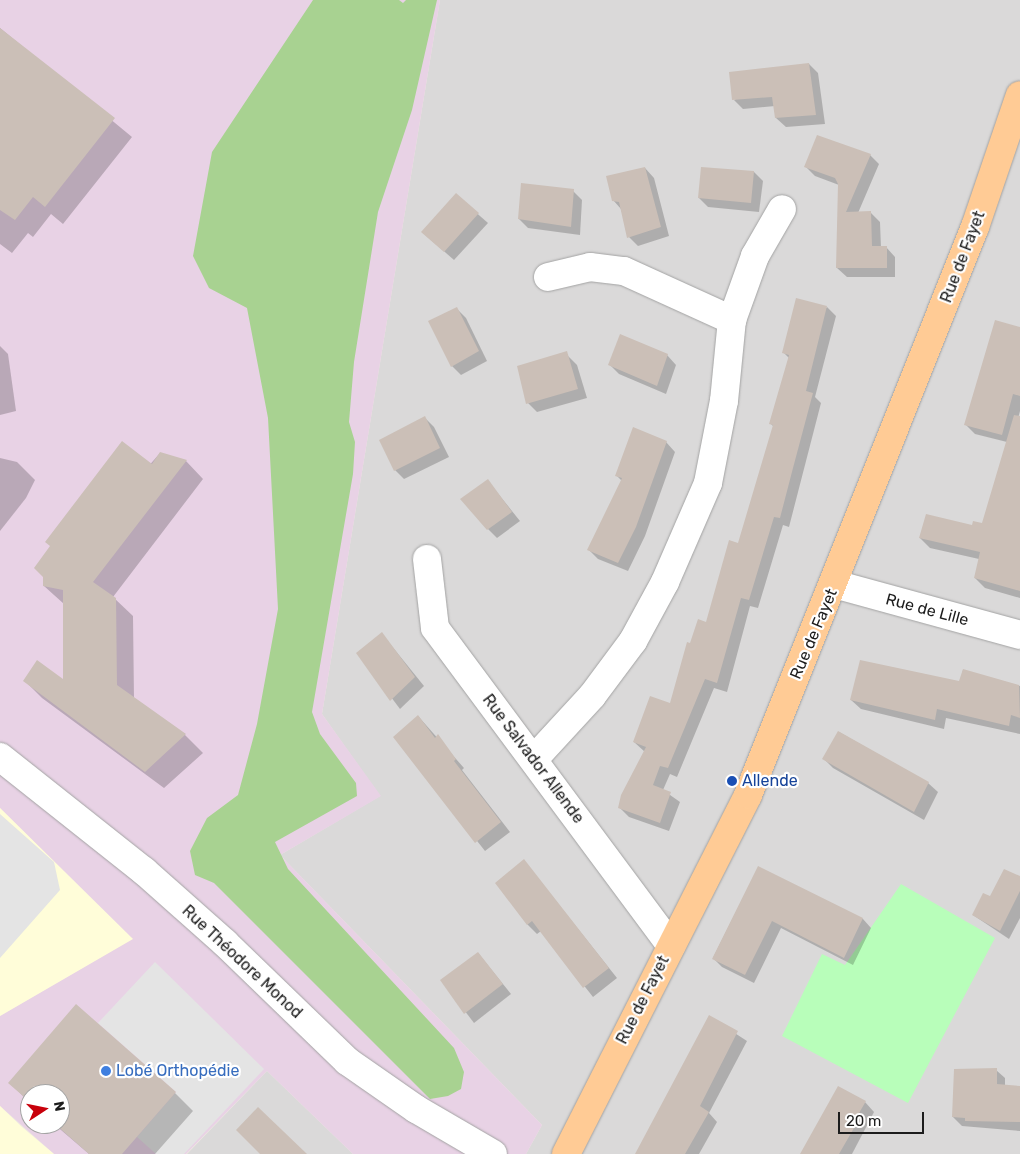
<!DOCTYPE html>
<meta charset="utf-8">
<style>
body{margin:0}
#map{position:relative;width:1020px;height:1154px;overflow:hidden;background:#efe9e1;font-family:Rubik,sans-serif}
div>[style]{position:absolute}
.residential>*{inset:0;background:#dad9d9}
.industrial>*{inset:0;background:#e8d2e5}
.education>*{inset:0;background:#fffdd9}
.forest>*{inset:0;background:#a8d291}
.park>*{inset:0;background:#b8feba}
.parking>*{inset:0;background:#e4e4e4}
.shadow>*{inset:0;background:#0003}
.building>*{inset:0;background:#cbbfb7}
.roads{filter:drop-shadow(0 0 1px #a3a3a3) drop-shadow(0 0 1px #a3a3a3)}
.minor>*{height:28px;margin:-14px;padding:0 14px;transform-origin:14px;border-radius:14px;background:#fff}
.major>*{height:28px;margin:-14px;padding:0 14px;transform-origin:14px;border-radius:14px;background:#ffcb95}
.dots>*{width:14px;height:14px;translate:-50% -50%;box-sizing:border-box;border:2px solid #fff;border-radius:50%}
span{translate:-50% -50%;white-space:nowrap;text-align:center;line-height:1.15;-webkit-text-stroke:4.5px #fff;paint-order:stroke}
.street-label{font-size:16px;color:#1c1c1c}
.transit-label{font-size:16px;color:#164399}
.left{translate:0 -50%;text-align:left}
.shop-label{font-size:16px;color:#366cbe}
.north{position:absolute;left:20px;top:1084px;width:50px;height:50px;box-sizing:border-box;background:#fff;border:1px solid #a4a4a4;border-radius:50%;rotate:79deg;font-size:14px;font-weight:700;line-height:20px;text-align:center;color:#1c1c1c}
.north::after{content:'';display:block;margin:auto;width:18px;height:22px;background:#c8000b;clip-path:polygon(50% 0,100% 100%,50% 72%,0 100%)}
.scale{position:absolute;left:838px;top:1112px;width:86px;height:22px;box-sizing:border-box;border:2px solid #1c1c1c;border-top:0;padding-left:6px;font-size:15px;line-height:18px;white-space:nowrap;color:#1c1c1c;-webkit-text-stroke:4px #fff;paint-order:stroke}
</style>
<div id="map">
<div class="residential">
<i style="clip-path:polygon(440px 0,1020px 0,1020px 1154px,526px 1154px,542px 1125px,280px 855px,380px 796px,322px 714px)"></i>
<i style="clip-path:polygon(267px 1071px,353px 1154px,187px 1154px)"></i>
</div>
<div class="industrial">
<i style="clip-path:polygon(evenodd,0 0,440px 0,322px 714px,381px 796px,280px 855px,542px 1125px,526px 1154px,353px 1154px,267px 1071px,186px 1154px,54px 1154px,0 1106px,0 1016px,132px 939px,0 808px,0 0,30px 1094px,60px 1094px,60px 1124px,30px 1124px,30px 1094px)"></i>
</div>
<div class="education">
<i style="clip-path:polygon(0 808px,133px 939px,0 1016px)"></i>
<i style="clip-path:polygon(0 1106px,22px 1127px,54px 1154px,0 1154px)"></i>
</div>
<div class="forest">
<i style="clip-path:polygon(313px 0,399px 0,403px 3px,406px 0,437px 0,412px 110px,378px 212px,354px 362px,349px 422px,355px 442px,353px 474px,312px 712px,320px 734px,356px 783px,357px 796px,275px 842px,288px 869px,454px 1048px,464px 1072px,461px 1089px,448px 1096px,430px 1099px,214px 883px,195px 875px,190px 851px,207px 818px,238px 795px,257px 724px,278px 609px,268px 418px,247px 308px,209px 288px,193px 256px,212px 152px)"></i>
</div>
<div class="park">
<i style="clip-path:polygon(901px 884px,995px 938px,908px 1103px,782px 1036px,822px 954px,845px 965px)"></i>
</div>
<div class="parking">
<i style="clip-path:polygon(0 814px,54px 862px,60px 890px,0 958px)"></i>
<i style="clip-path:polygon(155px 962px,264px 1069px,184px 1154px,156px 1154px,137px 1137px,176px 1092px,98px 1023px)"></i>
</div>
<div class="shadow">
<i style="clip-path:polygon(0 28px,132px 137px,63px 224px,51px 214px,33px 237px,28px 233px,12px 253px,0 244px)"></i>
<i style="clip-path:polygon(809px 64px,818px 73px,825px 124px,786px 127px,776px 118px,775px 106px,743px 109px,734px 100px)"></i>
<i style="clip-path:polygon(870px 155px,879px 164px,858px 213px,871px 213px,880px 222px,881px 248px,886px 247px,895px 257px,895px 277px,847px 277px,837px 268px,839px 185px,815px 176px,806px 167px)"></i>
<i style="clip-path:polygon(645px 168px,654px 178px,669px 236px,638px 246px,629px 237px,621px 209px,613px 200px)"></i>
<i style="clip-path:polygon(702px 169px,754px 172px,763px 181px,759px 212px,708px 207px,699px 198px)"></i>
<i style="clip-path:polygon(573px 191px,582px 200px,580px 235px,528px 228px,519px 219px)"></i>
<i style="clip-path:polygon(456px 195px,488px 223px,454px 260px,422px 232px)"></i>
<i style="clip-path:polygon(827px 307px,836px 316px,815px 397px,821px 403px,789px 527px,783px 525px,758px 608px,750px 606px,727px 692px,714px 688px,677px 777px,670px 774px,663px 790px,680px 802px,669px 831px,629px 817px,620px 808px,645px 752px,634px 742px,671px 704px,691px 645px,707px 623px,739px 544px,774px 427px,770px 423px,789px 358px,784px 353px)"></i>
<i style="clip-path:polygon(457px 309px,466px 318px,487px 361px,461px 375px,452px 366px)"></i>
<i style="clip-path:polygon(1020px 328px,1020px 411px,1012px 442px,1020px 444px,1020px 598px,985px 588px,975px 578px,979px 559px,930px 548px,920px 538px,983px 525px,1007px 442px,975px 434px,966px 425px)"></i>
<i style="clip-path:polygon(0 346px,8px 354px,16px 411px,0 415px)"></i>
<i style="clip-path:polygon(567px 355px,577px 365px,587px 398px,537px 412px,528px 403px)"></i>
<i style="clip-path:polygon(667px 355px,676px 365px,666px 394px,619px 374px,610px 365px)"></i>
<i style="clip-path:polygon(425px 418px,434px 427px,449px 457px,404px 479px,395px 470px)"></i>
<i style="clip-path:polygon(666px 442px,675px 452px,645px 536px,628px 571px,598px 559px,589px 550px,622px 481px,616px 475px)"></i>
<i style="clip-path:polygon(160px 453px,186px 461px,203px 479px,113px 597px,133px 616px,134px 699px,185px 735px,203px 753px,164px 788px,42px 698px,25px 681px,64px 681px,64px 604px,44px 586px)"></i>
<i style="clip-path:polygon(0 458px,17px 462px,35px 480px,26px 498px,0 531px)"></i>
<i style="clip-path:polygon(487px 480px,520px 521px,497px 538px,488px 529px)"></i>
<i style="clip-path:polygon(382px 634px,424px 686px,400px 709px,358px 653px)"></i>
<i style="clip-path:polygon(963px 670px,1020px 686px,1020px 734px,946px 718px,944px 729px,861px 709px,851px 700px,960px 683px)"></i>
<i style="clip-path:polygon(418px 716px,464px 768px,462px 770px,510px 832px,485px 851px,395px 737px)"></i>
<i style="clip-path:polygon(839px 732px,928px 783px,938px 792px,924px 820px,833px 768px,824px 759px)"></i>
<i style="clip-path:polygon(524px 861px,617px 978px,593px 997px,541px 931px,537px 934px,528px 925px,496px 883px)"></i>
<i style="clip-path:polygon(758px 868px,863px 919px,871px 928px,853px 965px,781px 928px,754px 983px,722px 967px,713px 958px)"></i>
<i style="clip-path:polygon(1020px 877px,1020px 918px,1009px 939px,973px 915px)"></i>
<i style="clip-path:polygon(478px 953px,511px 994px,474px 1023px,442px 981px)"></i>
<i style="clip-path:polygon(710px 1017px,747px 1041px,709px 1113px,717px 1122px,699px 1154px,636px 1154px)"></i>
<i style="clip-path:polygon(996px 1070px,1005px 1078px,1005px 1086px,1020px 1087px,1020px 1131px,962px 1126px,953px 1117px)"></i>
<i style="clip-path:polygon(10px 1083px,175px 1093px,193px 1111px,155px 1154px,89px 1154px,54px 1124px,60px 1124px,60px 1094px,30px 1094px,30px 1103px)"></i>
<i style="clip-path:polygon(865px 1102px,874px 1112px,852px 1154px,809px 1154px)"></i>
</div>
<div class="building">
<i style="clip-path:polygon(0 28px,115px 118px,45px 207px,33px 197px,15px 220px,0 210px)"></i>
<i style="clip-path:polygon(809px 63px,816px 115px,775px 118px,772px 97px,732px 100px,729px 72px)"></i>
<i style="clip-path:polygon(817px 135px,871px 154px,846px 212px,871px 211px,872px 246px,887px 246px,887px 268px,836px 268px,838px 184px,835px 178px,804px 167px)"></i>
<i style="clip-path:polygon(645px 167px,661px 227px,627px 238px,619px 202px,612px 201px,606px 176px)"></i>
<i style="clip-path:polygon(701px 167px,754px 171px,751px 203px,698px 198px)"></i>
<i style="clip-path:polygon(521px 183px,574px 189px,571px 227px,518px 219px)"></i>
<i style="clip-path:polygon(456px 193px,479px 213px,444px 252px,421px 232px)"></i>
<i style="clip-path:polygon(796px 298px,827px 306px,806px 391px,813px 393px,793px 468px,780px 518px,774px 517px,749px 600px,741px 598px,717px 683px,705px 679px,668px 768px,660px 766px,653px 785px,671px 792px,660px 823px,618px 808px,621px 795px,646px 747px,633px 742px,650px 696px,670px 703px,687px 642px,690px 643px,698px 619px,706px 622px,729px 540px,738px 543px,773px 425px,769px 424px,789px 355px,782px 353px)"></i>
<i style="clip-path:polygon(457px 307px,479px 351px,451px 367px,428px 321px)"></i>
<i style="clip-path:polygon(995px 320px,1020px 327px,1020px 396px,1013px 394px,1002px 435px,964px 425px)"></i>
<i style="clip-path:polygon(620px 334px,668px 354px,657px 386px,608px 365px)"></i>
<i style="clip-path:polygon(567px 351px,578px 389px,526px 404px,517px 366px)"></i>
<i style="clip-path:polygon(1014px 415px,1020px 416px,1020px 591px,974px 578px,980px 552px,919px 538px,926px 514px,972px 525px,973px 521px,982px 523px)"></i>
<i style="clip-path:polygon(425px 416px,440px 448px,394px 471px,379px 440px)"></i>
<i style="clip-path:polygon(633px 427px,667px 441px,636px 527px,618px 563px,587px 550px,622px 478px,615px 476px)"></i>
<i style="clip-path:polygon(122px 441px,152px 464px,160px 452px,187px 460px,93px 582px,116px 598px,117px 685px,186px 734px,145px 772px,23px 681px,37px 660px,63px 679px,63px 590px,43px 586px,43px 577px,34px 568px,50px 546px,45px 542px)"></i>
<i style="clip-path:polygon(488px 479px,512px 512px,487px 530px,460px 499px)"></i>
<i style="clip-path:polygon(382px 632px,415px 677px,390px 701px,356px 653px)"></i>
<i style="clip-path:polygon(860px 660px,959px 681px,963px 669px,1019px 685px,1020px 718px,1011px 715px,1009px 726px,937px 709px,935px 720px,850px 700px)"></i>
<i style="clip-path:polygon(418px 715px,435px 738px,438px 734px,456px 759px,454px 761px,501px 822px,475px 843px,393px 737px)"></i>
<i style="clip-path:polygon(838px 731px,929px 782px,914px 812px,822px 759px)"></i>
<i style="clip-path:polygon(524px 859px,609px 968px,583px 988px,532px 921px,527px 925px,495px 883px)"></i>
<i style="clip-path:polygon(758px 866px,863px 918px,844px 958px,772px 921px,745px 975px,712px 959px)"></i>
<i style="clip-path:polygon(1004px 869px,1020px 876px,1020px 891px,1000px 931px,972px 915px,983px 893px,990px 896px)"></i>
<i style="clip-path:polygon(478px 952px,503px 984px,464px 1014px,440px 980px)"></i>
<i style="clip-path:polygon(76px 1004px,176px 1092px,122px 1154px,89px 1154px,55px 1124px,60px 1124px,60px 1094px,30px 1094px,30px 1102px,8px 1083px)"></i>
<i style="clip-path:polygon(709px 1015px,738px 1031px,700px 1106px,709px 1112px,685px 1154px,635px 1154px)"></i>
<i style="clip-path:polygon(997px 1068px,997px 1084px,1020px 1086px,1020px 1122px,965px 1121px,965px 1118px,952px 1117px,954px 1069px)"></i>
<i style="clip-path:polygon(838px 1086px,866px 1101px,851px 1127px,854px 1128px,839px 1154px,800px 1154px)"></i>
<i style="clip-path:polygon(258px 1107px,307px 1154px,260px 1154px,236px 1130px)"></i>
</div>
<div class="roads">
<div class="minor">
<i style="left:548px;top:277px;width:43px;rotate:-13.4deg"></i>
<i style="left:590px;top:267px;width:34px;rotate:7deg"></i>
<i style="left:624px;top:271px;width:119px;rotate:24.4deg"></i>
<i style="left:427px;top:559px;width:69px;rotate:83.4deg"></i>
<i style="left:435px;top:628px;width:396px;rotate:53.4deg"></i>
<i style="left:834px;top:584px;width:193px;rotate:15.3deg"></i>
<i style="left:0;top:757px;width:184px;rotate:38.4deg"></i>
<i style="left:144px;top:871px;width:108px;rotate:41.6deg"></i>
<i style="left:225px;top:943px;width:170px;rotate:44deg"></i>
<i style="left:347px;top:1061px;width:84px;rotate:34.8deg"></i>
<i style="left:416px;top:1109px;width:89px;rotate:30.3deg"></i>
<i style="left:534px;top:759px;width:86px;rotate:-47.4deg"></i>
<i style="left:592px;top:696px;width:69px;rotate:-53.3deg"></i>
<i style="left:633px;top:641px;width:67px;rotate:-61.5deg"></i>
<i style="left:665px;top:582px;width:108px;rotate:-66.5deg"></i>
<i style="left:708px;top:483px;width:84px;rotate:-79deg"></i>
<i style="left:724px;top:401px;width:81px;rotate:-84.4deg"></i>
<i style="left:732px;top:320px;width:68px;rotate:-70.2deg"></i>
<i style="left:755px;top:256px;width:54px;rotate:-60.1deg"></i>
</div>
<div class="major">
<i style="left:566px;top:1154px;width:402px;rotate:-63.1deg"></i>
<i style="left:748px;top:795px;width:612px;rotate:-68.22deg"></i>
<i style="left:975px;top:227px;width:139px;rotate:-71.2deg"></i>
</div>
</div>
<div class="dots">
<i style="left:732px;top:781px;background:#1a4fb4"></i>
<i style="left:106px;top:1071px;background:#3f7fe0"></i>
</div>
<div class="street-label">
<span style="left:963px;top:257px;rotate:-69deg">Rue de Fayet</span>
<span style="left:927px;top:610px;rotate:15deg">Rue de Lille</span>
<span style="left:814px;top:634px;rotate:-67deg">Rue de Fayet</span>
<span style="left:533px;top:759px;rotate:53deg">Rue Salvador Allende</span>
<span style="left:242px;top:962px;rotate:43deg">Rue Théodore Monod</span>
<span style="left:643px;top:1000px;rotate:-63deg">Rue de Fayet</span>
</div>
<div class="transit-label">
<span class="left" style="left:742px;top:781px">Allende</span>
</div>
<div class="shop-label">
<span class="left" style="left:116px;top:1071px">Lobé Orthopédie</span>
</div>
<div class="north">N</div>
<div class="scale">20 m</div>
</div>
